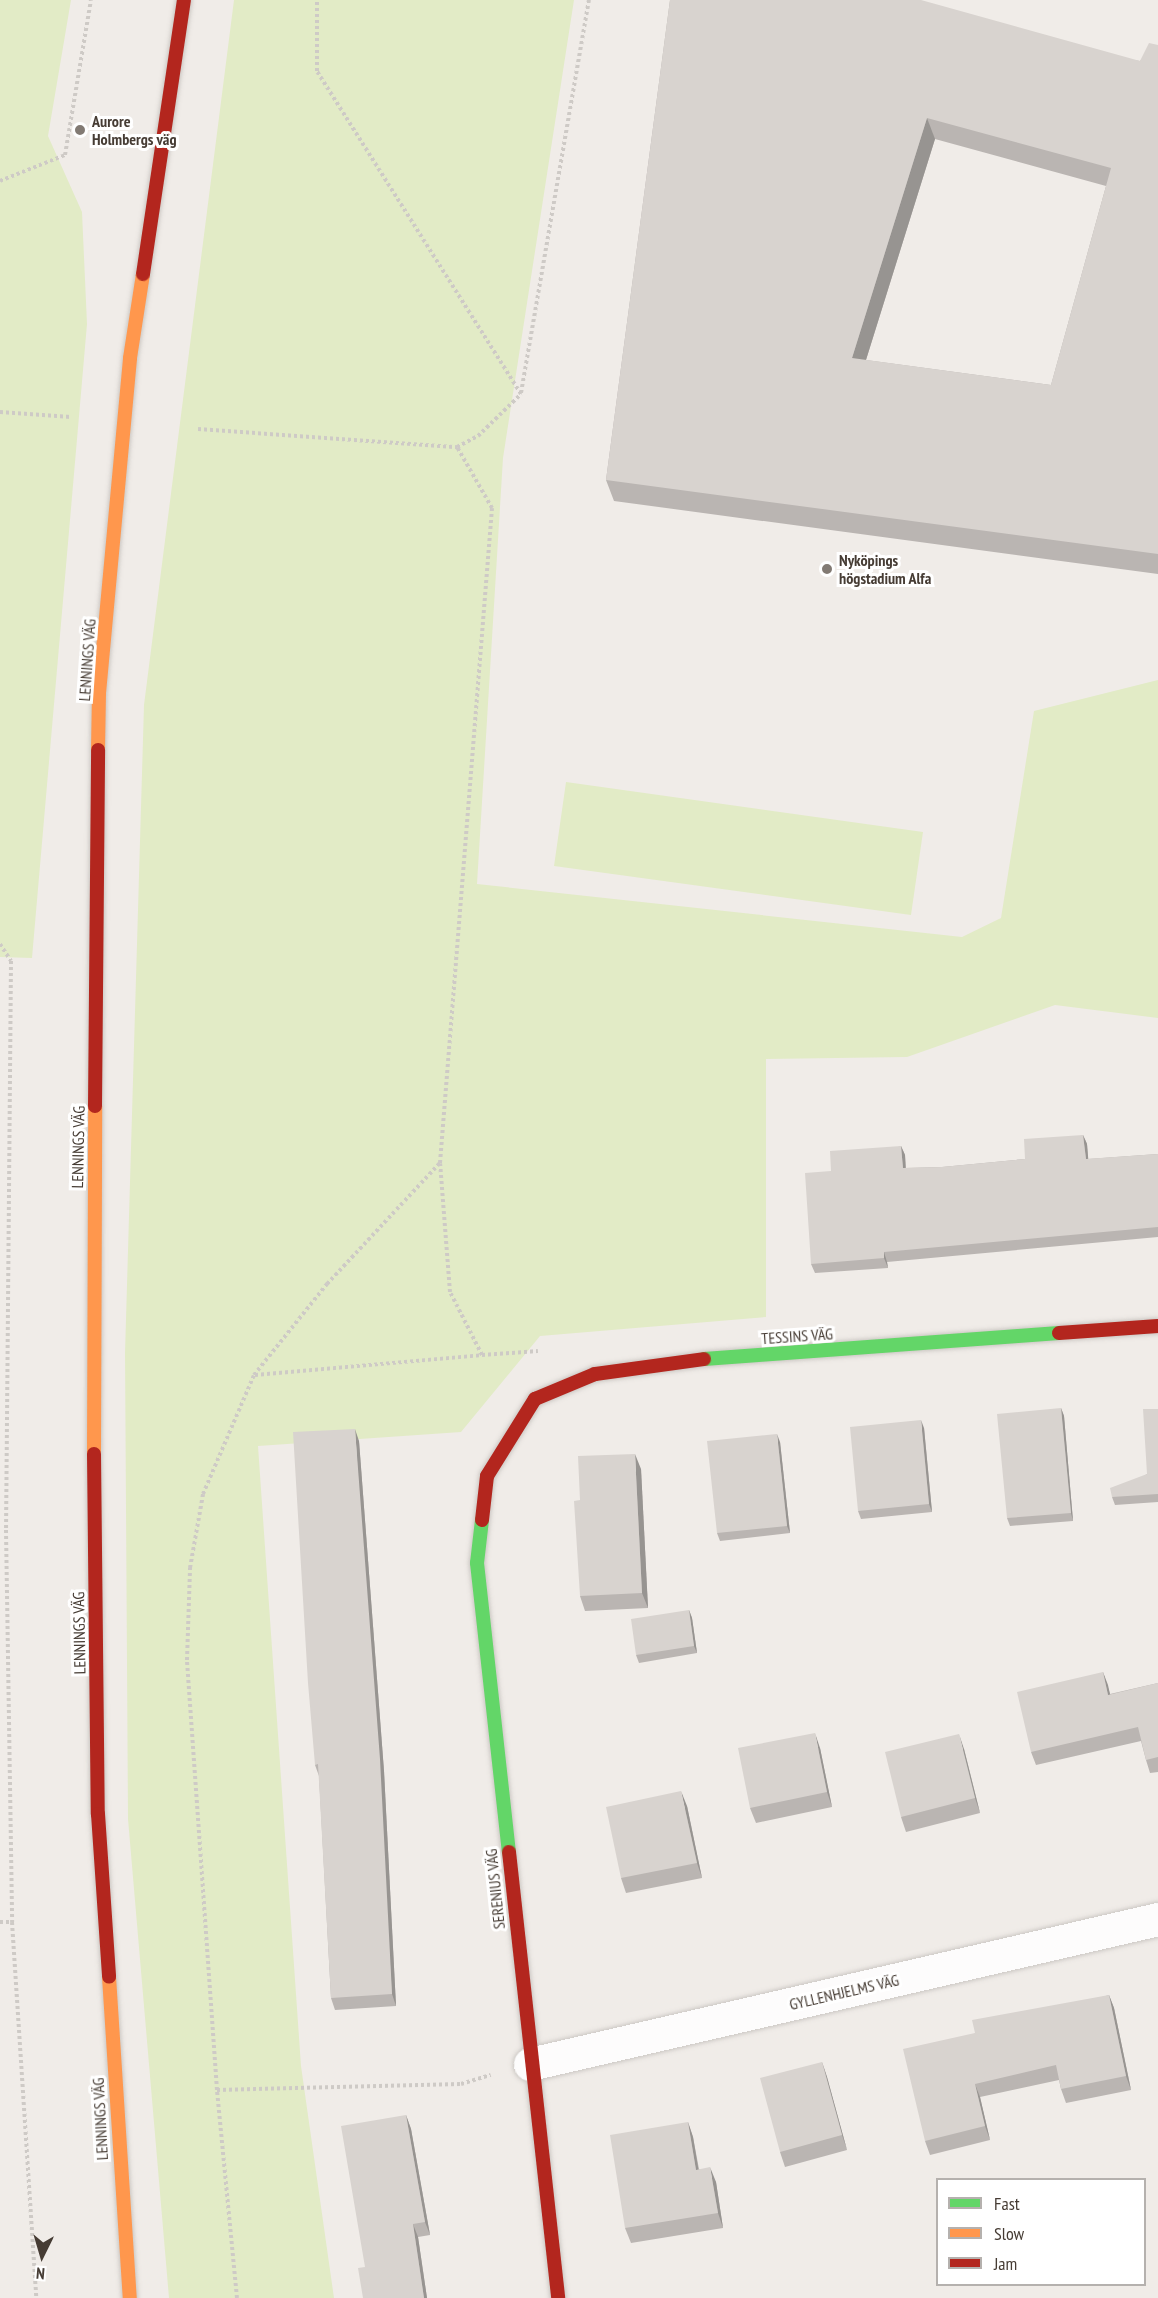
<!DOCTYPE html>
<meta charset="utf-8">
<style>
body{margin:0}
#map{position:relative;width:1158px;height:2298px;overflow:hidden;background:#f0ece8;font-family:"PT Sans Narrow",sans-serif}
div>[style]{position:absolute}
.green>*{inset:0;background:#e2ebc6}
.path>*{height:4px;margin-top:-2px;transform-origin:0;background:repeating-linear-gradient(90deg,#cecac6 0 3px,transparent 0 6px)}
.roads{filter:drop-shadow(0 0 2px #ccc8c4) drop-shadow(0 0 2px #ccc8c4)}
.street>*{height:33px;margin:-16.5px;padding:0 16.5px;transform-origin:16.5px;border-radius:16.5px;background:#fdfcfc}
.fast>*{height:14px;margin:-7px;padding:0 7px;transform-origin:7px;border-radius:7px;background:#63d668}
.slow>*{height:14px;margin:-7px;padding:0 7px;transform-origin:7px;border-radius:7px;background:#ff974d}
.jam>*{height:14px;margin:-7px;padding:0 7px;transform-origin:7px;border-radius:7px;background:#b3261e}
.wall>*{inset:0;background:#bab5b2}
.shaded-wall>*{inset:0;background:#979491}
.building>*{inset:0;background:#d8d3cf}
.dots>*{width:16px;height:16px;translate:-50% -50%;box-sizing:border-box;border:3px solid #fff;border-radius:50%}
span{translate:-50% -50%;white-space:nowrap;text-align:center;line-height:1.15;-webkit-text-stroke:6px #fff;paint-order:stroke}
.poi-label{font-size:16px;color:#463c34;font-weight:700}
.left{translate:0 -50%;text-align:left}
.street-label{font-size:16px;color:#463c34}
.legend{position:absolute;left:936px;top:2178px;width:210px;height:108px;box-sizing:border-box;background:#fff;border:2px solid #b5b1ae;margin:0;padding:8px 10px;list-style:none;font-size:18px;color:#463c34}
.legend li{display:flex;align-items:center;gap:12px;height:30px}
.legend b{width:30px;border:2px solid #b5b1ae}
.north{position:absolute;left:12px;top:2226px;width:60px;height:60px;-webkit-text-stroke:4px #fff;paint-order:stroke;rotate:185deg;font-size:16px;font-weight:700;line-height:24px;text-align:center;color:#463c34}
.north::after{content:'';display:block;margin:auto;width:21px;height:27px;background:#463c34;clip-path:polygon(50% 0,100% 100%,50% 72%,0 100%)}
</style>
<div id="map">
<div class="green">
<i style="clip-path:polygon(0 0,71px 0,48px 136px,82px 212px,87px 324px,32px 958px,0 957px)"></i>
<i style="clip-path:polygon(234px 0,574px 0,503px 458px,477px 884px,962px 937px,1001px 918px,1034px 711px,1158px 680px,1158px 1018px,1055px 1005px,907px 1057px,766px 1059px,766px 1317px,540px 1336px,461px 1432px,258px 1446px,301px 2066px,334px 2298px,169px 2298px,128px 1819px,125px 1353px,144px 705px)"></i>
<i style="clip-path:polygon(566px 782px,923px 832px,911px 915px,554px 866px)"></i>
</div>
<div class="path">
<i style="left:0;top:181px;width:70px;rotate:-21.8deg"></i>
<i style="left:65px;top:155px;width:157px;rotate:-80.5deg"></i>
<i style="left:521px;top:393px;width:399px;rotate:-80.2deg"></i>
<i style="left:0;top:412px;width:71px;rotate:4deg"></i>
<i style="left:198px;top:429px;width:260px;rotate:4deg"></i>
<i style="left:0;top:944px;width:20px;rotate:57deg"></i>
<i style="left:11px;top:961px;width:569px;rotate:90.5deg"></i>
<i style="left:6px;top:1530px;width:392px;rotate:89.1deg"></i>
<i style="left:12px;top:1922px;width:377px;rotate:86.3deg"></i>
<i style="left:482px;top:1355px;width:56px;rotate:-4.1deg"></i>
<i style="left:255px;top:1375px;width:228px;rotate:-5deg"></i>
<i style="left:482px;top:1355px;width:71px;rotate:-116.9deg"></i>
<i style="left:450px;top:1292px;width:129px;rotate:-94.4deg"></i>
<i style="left:0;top:1922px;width:12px"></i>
<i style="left:217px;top:2090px;width:244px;rotate:-1.4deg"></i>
<i style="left:461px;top:2084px;width:31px;rotate:-17deg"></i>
<i style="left:237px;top:2298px;width:209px;rotate:-95.5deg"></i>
<i style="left:217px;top:2090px;width:431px;rotate:-94deg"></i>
<i style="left:187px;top:1660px;width:92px;rotate:-88.1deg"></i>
<i style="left:190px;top:1568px;width:75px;rotate:-80deg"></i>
<i style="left:203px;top:1494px;width:129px;rotate:-66.8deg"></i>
<i style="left:254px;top:1375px;width:117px;rotate:-51.3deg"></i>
<i style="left:327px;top:1284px;width:166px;rotate:-47deg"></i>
<i style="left:440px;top:1163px;width:657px;rotate:-85.46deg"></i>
<i style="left:492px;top:508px;width:70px;rotate:-119.8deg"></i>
<i style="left:457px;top:447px;width:24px;rotate:-28deg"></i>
<i style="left:478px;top:436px;width:60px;rotate:-44.3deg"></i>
<i style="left:521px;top:394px;width:382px;rotate:-122.3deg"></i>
<i style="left:317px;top:71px;width:71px;rotate:-90deg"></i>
</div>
<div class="roads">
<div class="street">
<i style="left:530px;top:2064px;width:645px;rotate:-13deg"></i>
</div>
<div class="fast">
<i style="left:704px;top:1359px;width:356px;rotate:-4.2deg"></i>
<i style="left:482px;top:1520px;width:43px;rotate:96.6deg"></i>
<i style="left:477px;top:1563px;width:291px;rotate:83.7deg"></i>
</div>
<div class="slow">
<i style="left:98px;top:750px;width:57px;rotate:-89deg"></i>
<i style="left:99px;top:693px;width:336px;rotate:-84.7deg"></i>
<i style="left:130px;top:358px;width:85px;rotate:-81.2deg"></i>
<i style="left:94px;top:1454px;width:348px;rotate:-89.8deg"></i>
<i style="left:109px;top:1977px;width:322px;rotate:86.3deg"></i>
</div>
<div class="jam">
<i style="left:143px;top:274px;width:277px;rotate:-81.5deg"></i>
<i style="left:95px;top:1106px;width:356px;rotate:-89.5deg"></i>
<i style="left:1059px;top:1333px;width:99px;rotate:-4deg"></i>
<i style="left:94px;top:1454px;width:360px;rotate:89.4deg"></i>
<i style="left:98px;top:1814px;width:163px;rotate:86.1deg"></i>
<i style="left:482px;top:1520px;width:44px;rotate:-83.5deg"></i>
<i style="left:487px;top:1476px;width:91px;rotate:-58.1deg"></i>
<i style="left:535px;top:1399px;width:65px;rotate:-22.6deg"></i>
<i style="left:595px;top:1374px;width:110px;rotate:-7.8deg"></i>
<i style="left:509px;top:1852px;width:449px;rotate:83.7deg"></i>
</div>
</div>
<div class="wall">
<i style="clip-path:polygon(evenodd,670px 0,1140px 61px,1158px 45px,1158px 574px,614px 501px,606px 480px,670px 0,935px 139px,1106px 186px,1051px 385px,866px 360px,935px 139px)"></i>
<i style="clip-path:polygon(1083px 1135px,1087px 1144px,1088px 1159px,1158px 1154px,1158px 1237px,887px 1262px,888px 1268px,815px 1273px,811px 1264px,831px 1171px,901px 1146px,905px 1155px,906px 1168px,942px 1167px,1025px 1159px)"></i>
<i style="clip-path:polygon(1061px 1408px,1064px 1416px,1073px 1521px,1010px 1526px,1007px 1518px)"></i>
<i style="clip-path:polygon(1158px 1409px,1158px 1502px,1115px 1505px,1112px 1497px,1147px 1474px)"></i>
<i style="clip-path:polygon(924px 1428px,932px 1512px,861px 1519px,858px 1511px)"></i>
<i style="clip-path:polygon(359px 1441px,384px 1771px,396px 2006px,335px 2010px,331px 1998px,319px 1776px,315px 1765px)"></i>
<i style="clip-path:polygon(780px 1442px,790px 1533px,720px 1541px,717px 1533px)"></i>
<i style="clip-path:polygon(641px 1469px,648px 1608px,585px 1611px,580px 1596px,580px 1500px)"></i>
<i style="clip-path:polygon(689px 1610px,692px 1618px,697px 1653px,639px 1663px,636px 1655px)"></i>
<i style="clip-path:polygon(1103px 1672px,1110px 1694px,1158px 1683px,1158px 1772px,1150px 1773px,1146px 1760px,1141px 1741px,1036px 1765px,1031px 1752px)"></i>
<i style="clip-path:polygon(820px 1748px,832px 1807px,756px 1823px,750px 1808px)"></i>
<i style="clip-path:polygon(964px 1749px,980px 1813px,906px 1832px,901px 1817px)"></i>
<i style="clip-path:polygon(687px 1806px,702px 1878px,626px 1893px,621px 1878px)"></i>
<i style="clip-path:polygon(1109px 1995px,1114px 2008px,1131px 2090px,1066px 2103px,1061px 2089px,1059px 2080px,980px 2097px,990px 2140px,930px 2155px,925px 2141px,975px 2033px)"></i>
<i style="clip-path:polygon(822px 2062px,827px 2077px,847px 2150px,785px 2167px,780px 2152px)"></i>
<i style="clip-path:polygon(406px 2115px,411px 2129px,430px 2235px,418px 2237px,427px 2298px,363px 2298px,365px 2267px)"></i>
<i style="clip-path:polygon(688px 2122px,693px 2137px,699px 2169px,716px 2182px,723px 2228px,631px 2243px,625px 2228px)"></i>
</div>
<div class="shaded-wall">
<i style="clip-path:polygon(927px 118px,935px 139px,860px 379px,852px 358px)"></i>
<i style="clip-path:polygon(1083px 1135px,1087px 1144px,1089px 1168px,1086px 1159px)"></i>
<i style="clip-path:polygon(901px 1146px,905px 1155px,906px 1178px,903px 1168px)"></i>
<i style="clip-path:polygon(884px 1252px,887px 1262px,888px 1268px,884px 1258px)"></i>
<i style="clip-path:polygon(1061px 1408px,1064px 1416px,1073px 1521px,1071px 1513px)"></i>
<i style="clip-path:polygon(921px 1420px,924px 1428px,932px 1512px,929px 1504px)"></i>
<i style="clip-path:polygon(355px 1429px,359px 1441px,384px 1771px,396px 2006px,392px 1994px)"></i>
<i style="clip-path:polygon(777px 1434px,780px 1442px,790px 1533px,787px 1526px)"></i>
<i style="clip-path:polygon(635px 1454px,641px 1469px,648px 1608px,642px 1593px)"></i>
<i style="clip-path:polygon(689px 1610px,692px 1618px,697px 1653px,694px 1646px)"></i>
<i style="clip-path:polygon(1103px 1672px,1108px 1685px,1113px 1708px,1108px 1695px)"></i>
<i style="clip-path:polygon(815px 1733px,820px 1748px,832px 1807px,827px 1792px)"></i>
<i style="clip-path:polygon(959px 1734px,964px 1749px,980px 1813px,975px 1798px)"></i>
<i style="clip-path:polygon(681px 1791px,687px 1806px,702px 1878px,697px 1863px)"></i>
<i style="clip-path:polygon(1109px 1995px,1114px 2008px,1131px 2090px,1126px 2076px)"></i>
<i style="clip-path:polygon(822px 2062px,827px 2077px,847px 2150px,842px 2135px)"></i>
<i style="clip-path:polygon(975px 2084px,980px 2097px,990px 2140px,985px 2126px)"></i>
<i style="clip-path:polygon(406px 2115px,411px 2129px,430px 2235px,425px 2222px)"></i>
<i style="clip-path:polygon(688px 2122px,693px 2137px,701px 2185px,696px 2170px)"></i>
<i style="clip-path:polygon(710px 2167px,716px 2182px,723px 2228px,718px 2213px)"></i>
<i style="clip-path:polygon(413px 2224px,418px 2237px,427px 2298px,424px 2298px)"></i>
</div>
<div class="building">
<i style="clip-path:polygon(evenodd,670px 0,921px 0,1140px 61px,1149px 43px,1158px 45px,1158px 554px,606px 480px,670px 0,927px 118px,1111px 168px,1051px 385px,852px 358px,927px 118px)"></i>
<i style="clip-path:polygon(1083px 1135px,1086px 1159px,1158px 1154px,1158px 1227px,884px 1252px,884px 1258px,811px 1264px,805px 1173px,831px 1171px,830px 1151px,901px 1146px,903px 1168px,942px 1167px,1025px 1159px,1024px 1139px)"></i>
<i style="clip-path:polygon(1061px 1408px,1071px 1513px,1007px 1518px,997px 1414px)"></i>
<i style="clip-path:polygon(1143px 1409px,1158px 1409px,1158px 1494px,1112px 1497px,1110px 1488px,1147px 1474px)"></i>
<i style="clip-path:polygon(921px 1420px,929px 1504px,858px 1511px,850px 1427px)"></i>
<i style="clip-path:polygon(355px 1429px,380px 1759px,392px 1994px,331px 1998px,318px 1764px,315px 1765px,308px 1683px,293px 1432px)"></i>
<i style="clip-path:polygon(777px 1434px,787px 1526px,717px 1533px,707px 1441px)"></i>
<i style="clip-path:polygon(635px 1454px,642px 1593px,580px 1596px,574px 1501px,580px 1500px,578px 1456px)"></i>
<i style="clip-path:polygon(689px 1610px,694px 1646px,636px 1655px,631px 1619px)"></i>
<i style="clip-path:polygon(1103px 1672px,1108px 1695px,1158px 1683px,1158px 1757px,1146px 1760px,1138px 1727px,1031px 1752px,1017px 1692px)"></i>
<i style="clip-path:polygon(815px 1733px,827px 1792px,750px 1808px,738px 1748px)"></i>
<i style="clip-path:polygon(959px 1734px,975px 1798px,901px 1817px,885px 1752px)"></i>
<i style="clip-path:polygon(681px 1791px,697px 1863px,621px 1878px,606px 1807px)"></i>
<i style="clip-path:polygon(1109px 1995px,1126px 2076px,1061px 2089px,1056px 2065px,975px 2084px,985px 2126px,925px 2141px,903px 2049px,975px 2033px,972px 2020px)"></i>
<i style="clip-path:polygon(822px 2062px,842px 2135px,780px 2152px,760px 2078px)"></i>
<i style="clip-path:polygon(406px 2115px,425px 2222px,413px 2224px,424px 2298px,363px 2298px,358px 2268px,365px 2267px,341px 2126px)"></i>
<i style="clip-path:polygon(688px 2122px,696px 2170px,710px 2167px,718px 2213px,625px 2228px,610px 2135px)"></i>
</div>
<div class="dots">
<i style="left:80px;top:130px;background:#827a73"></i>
<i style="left:827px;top:569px;background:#827a73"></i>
</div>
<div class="poi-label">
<span class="left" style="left:92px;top:130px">Aurore<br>Holmbergs väg</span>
<span class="left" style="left:839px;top:569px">Nyköpings<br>högstadium Alfa</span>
</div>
<div class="street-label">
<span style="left:87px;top:660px;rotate:-86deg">LENNINGS VÄG</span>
<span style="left:78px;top:1147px;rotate:-89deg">LENNINGS VÄG</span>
<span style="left:797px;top:1336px;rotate:-4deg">TESSINS VÄG</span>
<span style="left:79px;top:1633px;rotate:-91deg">LENNINGS VÄG</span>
<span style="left:495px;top:1889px;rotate:-96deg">SERENIUS VÄG</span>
<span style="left:844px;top:1992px;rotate:-13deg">GYLLENHJELMS VÄG</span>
<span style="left:100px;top:2119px;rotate:-93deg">LENNINGS VÄG</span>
</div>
<ul class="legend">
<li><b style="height:8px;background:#63d668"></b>Fast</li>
<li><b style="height:8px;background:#ff974d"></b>Slow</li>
<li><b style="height:8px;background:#b3261e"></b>Jam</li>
</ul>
<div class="north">N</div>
</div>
